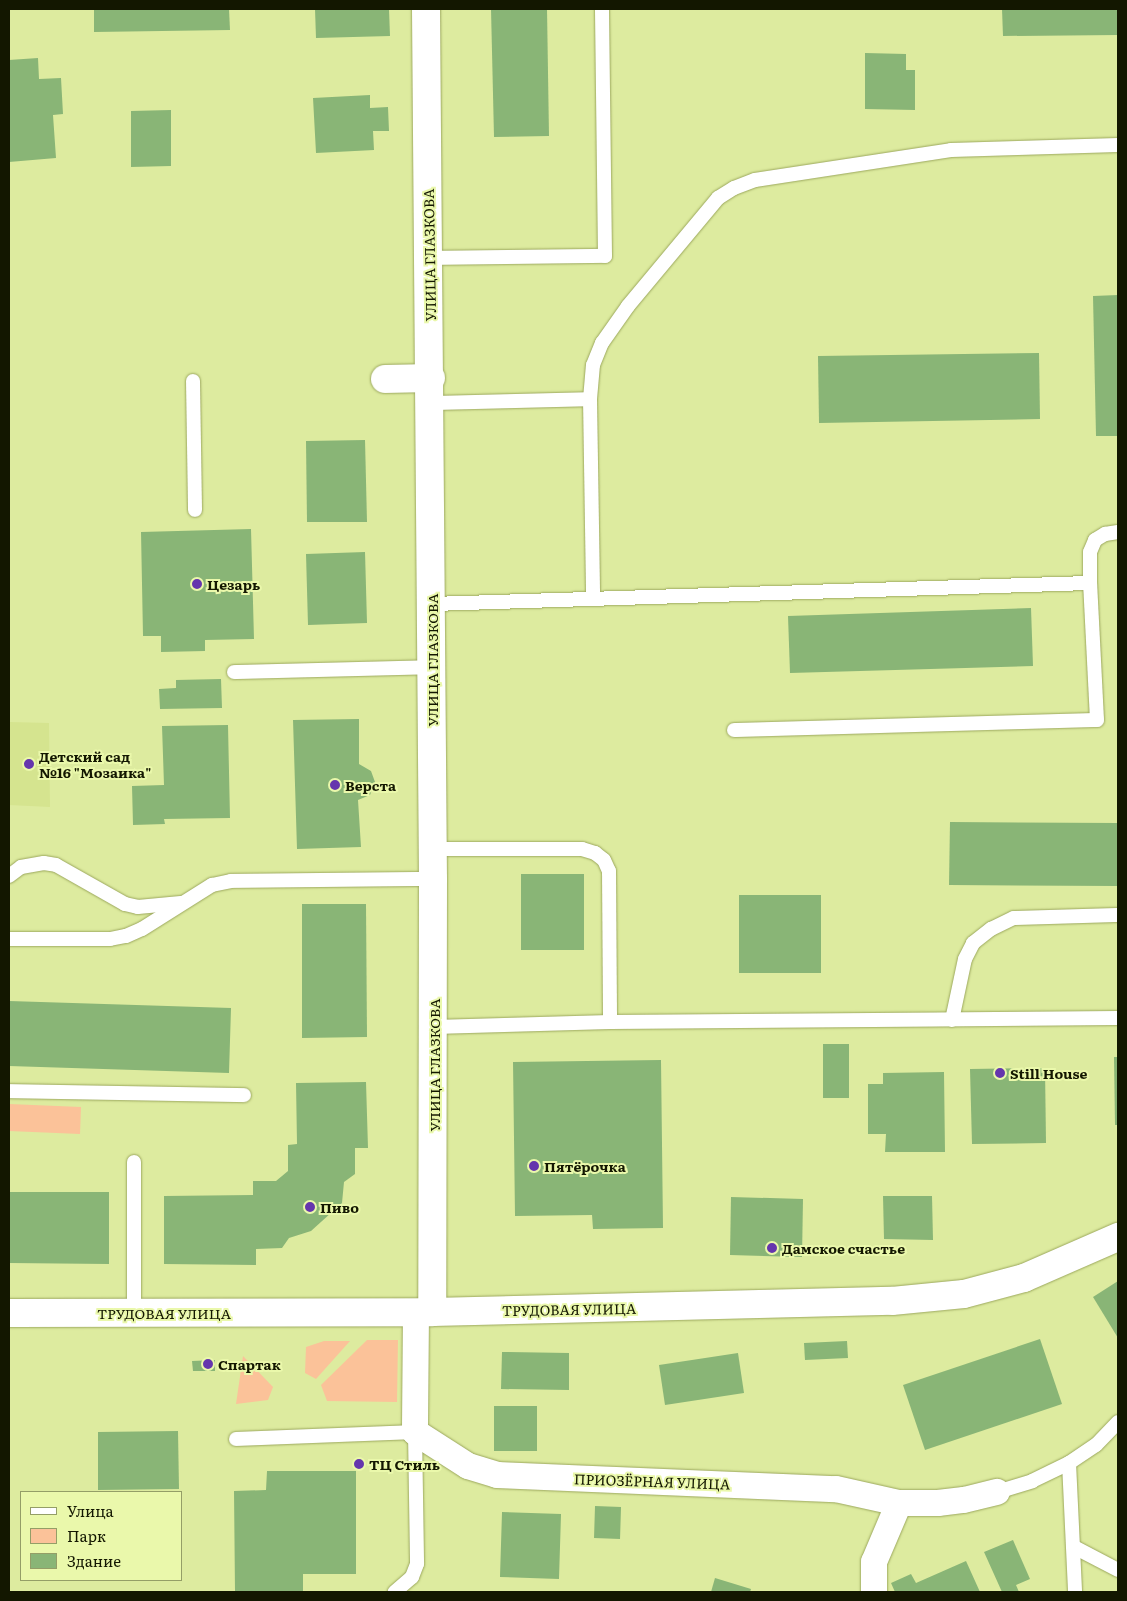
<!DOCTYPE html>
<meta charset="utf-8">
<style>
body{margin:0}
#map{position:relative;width:1127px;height:1601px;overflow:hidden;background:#ddeb9f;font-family:Literata,serif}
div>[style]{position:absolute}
.built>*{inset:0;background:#d5e48f}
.green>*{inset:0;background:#fbc299}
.building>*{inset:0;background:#89b576}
.roads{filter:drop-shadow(0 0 1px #9ca85e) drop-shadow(0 0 1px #9ca85e)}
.service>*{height:14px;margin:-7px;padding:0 7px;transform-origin:7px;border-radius:7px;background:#fff}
.minor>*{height:26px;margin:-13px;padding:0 13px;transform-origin:13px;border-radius:13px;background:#fff}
.tertiary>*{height:28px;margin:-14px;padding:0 14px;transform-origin:14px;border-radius:14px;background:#fff}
.dots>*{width:14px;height:14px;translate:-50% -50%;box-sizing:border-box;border:2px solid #eaf8ab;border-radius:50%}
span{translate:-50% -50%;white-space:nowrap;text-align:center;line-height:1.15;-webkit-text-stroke:4px #eaf8ab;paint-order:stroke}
.street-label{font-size:14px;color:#131700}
.poi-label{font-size:14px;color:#131700;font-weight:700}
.left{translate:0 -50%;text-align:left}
.frame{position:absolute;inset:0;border:10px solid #131700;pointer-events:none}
.legend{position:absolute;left:20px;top:1491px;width:162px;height:90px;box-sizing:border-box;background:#eaf8ab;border:1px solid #949e67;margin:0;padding:6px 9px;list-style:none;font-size:15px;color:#131700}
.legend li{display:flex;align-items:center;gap:10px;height:25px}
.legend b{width:25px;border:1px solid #949e67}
</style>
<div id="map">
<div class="built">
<i style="clip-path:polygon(9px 722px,49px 723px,50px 807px,9px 805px)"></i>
</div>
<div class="green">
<i style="clip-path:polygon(9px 1104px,81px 1107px,80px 1134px,9px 1131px)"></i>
<i style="clip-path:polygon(367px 1340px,398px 1340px,397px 1402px,327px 1401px,321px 1385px)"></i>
<i style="clip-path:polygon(324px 1341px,350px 1341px,316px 1379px,305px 1373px,306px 1347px)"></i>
<i style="clip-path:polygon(243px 1356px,273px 1387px,268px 1400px,236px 1404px)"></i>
</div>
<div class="building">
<i style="clip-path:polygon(94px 9px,229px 9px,230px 30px,94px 32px)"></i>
<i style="clip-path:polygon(315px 9px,389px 9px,390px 36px,316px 38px)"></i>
<i style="clip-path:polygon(491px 9px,547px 9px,549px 136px,494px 137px)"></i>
<i style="clip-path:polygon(1002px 9px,1118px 9px,1118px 35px,1003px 36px)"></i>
<i style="clip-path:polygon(865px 53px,906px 54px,906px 70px,915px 70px,915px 110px,865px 109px)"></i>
<i style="clip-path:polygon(38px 58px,39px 79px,61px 78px,63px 114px,53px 115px,56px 158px,9px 162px,9px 60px)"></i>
<i style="clip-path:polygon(370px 95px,370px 108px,388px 107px,389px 131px,373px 131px,374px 150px,316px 153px,313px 98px)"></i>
<i style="clip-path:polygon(171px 110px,171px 166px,131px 167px,131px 111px)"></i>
<i style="clip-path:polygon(1118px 295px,1118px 436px,1096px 436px,1093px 296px)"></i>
<i style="clip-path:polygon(1039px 353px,1040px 419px,819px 423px,818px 356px)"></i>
<i style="clip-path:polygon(365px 440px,367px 522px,307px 522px,306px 441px)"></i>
<i style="clip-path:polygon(251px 529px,254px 639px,205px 640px,205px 651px,161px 652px,161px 636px,143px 636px,141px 532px)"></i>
<i style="clip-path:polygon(365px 552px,367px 623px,308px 625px,306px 554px)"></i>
<i style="clip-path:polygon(1031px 608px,1033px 666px,790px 673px,788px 616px)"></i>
<i style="clip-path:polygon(221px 679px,222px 708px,160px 709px,159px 689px,176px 688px,176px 680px)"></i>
<i style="clip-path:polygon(359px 719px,359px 764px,371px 771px,375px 782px,370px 795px,358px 800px,361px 847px,297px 849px,293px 720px)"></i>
<i style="clip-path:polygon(228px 725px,230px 818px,164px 819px,165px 824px,133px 825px,132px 786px,164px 785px,162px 726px)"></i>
<i style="clip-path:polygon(950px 822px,1118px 823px,1118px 886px,949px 885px)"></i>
<i style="clip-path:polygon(521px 874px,584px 874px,584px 950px,521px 950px)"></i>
<i style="clip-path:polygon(739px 895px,821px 895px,821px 973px,739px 973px)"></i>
<i style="clip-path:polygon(302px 904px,366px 904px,367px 1037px,302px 1038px)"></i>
<i style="clip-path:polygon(9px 1001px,231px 1008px,229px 1073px,9px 1066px)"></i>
<i style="clip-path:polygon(823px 1044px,849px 1044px,849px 1098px,823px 1098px)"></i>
<i style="clip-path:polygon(1114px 1057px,1118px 1057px,1118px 1125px,1115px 1125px)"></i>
<i style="clip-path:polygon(661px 1060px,663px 1228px,593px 1229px,592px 1215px,515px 1216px,513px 1062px)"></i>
<i style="clip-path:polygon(1045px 1068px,1046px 1143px,972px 1144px,970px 1069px)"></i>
<i style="clip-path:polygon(944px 1072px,945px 1152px,885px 1152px,886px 1134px,868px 1134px,868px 1084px,883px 1084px,883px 1073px)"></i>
<i style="clip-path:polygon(366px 1082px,368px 1148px,355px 1148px,355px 1174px,344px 1182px,342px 1203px,311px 1231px,289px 1238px,282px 1248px,256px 1249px,256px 1265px,164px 1264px,164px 1196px,253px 1195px,253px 1181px,276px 1181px,288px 1171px,288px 1145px,297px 1144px,296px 1083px)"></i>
<i style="clip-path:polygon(9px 1192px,109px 1192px,109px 1264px,9px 1263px)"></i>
<i style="clip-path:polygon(883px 1196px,932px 1196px,933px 1240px,884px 1239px)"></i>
<i style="clip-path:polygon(731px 1197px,803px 1199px,802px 1257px,730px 1255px)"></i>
<i style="clip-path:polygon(1118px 1281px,1118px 1338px,1093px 1297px)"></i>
<i style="clip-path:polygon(1040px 1339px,1062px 1404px,925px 1450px,903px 1385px)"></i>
<i style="clip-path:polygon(847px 1341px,848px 1358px,805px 1360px,804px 1343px)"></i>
<i style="clip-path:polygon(502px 1352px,569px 1353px,569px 1390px,501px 1389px)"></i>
<i style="clip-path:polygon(738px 1353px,744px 1393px,665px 1405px,659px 1365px)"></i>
<i style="clip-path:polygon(215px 1360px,215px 1371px,193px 1371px,192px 1361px)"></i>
<i style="clip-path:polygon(494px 1406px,537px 1406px,537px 1451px,494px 1451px)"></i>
<i style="clip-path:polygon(178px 1431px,179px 1489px,98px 1490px,98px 1432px)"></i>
<i style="clip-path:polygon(267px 1471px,356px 1471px,356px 1574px,303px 1574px,303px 1592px,235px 1592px,234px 1491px,266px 1490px)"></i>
<i style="clip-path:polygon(595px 1506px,621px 1507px,620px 1539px,594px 1538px)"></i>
<i style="clip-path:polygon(502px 1512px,561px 1514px,559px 1579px,500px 1577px)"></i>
<i style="clip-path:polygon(1013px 1540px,1030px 1579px,1016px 1585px,1019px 1592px,1002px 1592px,984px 1552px)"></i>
<i style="clip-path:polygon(966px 1561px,980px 1592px,895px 1592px,891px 1583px,911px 1574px,916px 1583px)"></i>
<i style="clip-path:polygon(715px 1578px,751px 1589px,750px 1592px,711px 1592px)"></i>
</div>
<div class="roads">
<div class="service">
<i style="left:430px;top:258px;width:175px;rotate:-0.7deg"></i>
<i style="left:605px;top:256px;width:247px;rotate:-90.7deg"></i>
<i style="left:193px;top:381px;width:129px;rotate:89.1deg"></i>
<i style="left:590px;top:399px;width:34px;rotate:-85deg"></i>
<i style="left:593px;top:365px;width:24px;rotate:-68deg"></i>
<i style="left:602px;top:343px;width:45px;rotate:-54.9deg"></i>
<i style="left:628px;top:306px;width:141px;rotate:-50.2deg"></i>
<i style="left:718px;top:198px;width:19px;rotate:-32deg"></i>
<i style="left:734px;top:188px;width:22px;rotate:-21deg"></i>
<i style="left:755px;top:180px;width:198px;rotate:-8.7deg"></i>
<i style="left:951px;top:150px;width:167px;rotate:-1.7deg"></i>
<i style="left:431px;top:403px;width:159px;rotate:-1.4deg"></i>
<i style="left:590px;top:399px;width:199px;rotate:89.1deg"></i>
<i style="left:432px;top:604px;width:658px;rotate:-1.83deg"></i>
<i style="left:1090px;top:583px;width:31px;rotate:-90deg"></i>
<i style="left:1090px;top:552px;width:13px;rotate:-67deg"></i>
<i style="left:1095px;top:540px;width:12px;rotate:-31deg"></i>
<i style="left:1105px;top:534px;width:13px;rotate:-9deg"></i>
<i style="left:234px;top:672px;width:198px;rotate:-1.4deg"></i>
<i style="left:734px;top:730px;width:363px;rotate:-1.6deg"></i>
<i style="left:1097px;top:720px;width:137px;rotate:-92.9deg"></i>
<i style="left:433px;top:849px;width:149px"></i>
<i style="left:582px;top:849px;width:14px;rotate:17deg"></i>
<i style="left:595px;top:853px;width:11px;rotate:38deg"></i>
<i style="left:604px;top:860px;width:12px;rotate:66deg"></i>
<i style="left:609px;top:871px;width:151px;rotate:89.6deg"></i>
<i style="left:9px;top:876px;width:15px;rotate:-37deg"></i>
<i style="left:21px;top:867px;width:23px;rotate:-10deg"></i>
<i style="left:44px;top:863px;width:12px;rotate:9deg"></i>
<i style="left:56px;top:865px;width:79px;rotate:29.5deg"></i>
<i style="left:125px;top:904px;width:13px;rotate:13deg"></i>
<i style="left:138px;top:907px;width:43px;rotate:-5.3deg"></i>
<i style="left:9px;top:939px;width:101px"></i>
<i style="left:110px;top:939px;width:16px;rotate:-11deg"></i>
<i style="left:126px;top:936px;width:17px;rotate:-24deg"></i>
<i style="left:142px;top:929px;width:83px;rotate:-32.2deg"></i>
<i style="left:212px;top:885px;width:19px;rotate:-12deg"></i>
<i style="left:231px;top:881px;width:202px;rotate:-0.6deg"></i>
<i style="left:952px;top:1020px;width:62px;rotate:-78deg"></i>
<i style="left:965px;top:959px;width:18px;rotate:-63deg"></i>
<i style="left:973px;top:943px;width:23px;rotate:-38deg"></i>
<i style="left:991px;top:929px;width:25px;rotate:-26deg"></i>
<i style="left:1014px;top:918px;width:104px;rotate:-1.7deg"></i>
<i style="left:434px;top:1027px;width:176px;rotate:-1.6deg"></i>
<i style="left:610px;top:1022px;width:508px;rotate:-0.45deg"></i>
<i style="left:9px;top:1091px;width:235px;rotate:1deg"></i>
<i style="left:134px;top:1313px;width:151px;rotate:-90deg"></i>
<i style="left:236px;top:1439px;width:179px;rotate:-2.2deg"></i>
<i style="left:415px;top:1432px;width:132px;rotate:89.1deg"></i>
<i style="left:417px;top:1564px;width:14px;rotate:111deg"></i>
<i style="left:412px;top:1577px;width:23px;rotate:139deg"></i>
<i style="left:1069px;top:1463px;width:129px;rotate:87.3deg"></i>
<i style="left:997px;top:1492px;width:37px;rotate:-17deg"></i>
<i style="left:1032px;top:1481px;width:41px;rotate:-25.9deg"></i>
<i style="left:1069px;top:1463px;width:32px;rotate:-34deg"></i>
<i style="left:1096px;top:1445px;width:32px;rotate:-46deg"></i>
<i style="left:1074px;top:1547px;width:50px;rotate:27.6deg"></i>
</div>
<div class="minor">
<i style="left:416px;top:1312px;width:120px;rotate:90.5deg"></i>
<i style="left:415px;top:1432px;width:63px;rotate:32.7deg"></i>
<i style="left:468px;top:1466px;width:30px;rotate:17deg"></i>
<i style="left:497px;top:1475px;width:339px;rotate:2.4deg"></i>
<i style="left:836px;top:1489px;width:65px;rotate:12.5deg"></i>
<i style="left:899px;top:1503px;width:39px"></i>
<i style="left:938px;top:1503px;width:26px;rotate:-7deg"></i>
<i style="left:964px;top:1500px;width:34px;rotate:-14deg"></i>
<i style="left:874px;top:1592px;width:30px;rotate:-90deg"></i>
<i style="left:874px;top:1562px;width:64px;rotate:-67deg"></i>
</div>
<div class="tertiary">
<i style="left:426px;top:9px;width:870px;rotate:89.54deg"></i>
<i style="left:433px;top:879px;width:433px;rotate:90.1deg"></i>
<i style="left:385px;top:379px;width:46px;rotate:-1.2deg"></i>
<i style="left:9px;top:1313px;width:423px;rotate:-0.1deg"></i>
<i style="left:432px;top:1312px;width:460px;rotate:-1.4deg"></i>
<i style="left:892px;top:1301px;width:72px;rotate:-5.6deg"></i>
<i style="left:964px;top:1294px;width:62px;rotate:-14.9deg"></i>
<i style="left:1024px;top:1278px;width:103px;rotate:-23.6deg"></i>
</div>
</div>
<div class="dots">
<i style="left:197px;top:584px;background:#6536ad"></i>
<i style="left:29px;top:764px;background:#6536ad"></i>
<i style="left:335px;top:785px;background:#6536ad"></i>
<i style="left:1000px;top:1073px;background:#6536ad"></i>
<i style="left:534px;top:1166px;background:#6536ad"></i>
<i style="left:310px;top:1207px;background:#6536ad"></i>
<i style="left:772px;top:1248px;background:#6536ad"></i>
<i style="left:208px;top:1364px;background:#6536ad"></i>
<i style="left:359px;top:1464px;background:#6536ad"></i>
</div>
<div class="street-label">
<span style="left:429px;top:255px;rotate:-91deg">УЛИЦА ГЛАЗКОВА</span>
<span style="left:432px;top:660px;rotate:-90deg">УЛИЦА ГЛАЗКОВА</span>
<span style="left:434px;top:1065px;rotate:-90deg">УЛИЦА ГЛАЗКОВА</span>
<span style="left:569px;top:1309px;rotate:-1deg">ТРУДОВАЯ УЛИЦА</span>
<span style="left:164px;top:1313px">ТРУДОВАЯ УЛИЦА</span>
<span style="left:652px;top:1481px;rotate:2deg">ПРИОЗЁРНАЯ УЛИЦА</span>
</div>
<div class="poi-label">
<span class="left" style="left:207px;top:584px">Цезарь</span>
<span class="left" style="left:39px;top:764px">Детский сад<br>№16 "Мозаика"</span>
<span class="left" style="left:345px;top:785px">Верста</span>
<span class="left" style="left:1010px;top:1073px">Still House</span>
<span class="left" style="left:544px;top:1166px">Пятёрочка</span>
<span class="left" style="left:320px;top:1207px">Пиво</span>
<span class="left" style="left:782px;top:1248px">Дамское счастье</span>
<span class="left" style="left:218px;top:1364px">Спартак</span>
<span class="left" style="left:369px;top:1464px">ТЦ Стиль</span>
</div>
<div class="frame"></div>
<ul class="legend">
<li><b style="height:6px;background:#fff"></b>Улица</li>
<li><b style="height:14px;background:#fbc299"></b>Парк</li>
<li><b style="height:14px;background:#89b576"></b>Здание</li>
</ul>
</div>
